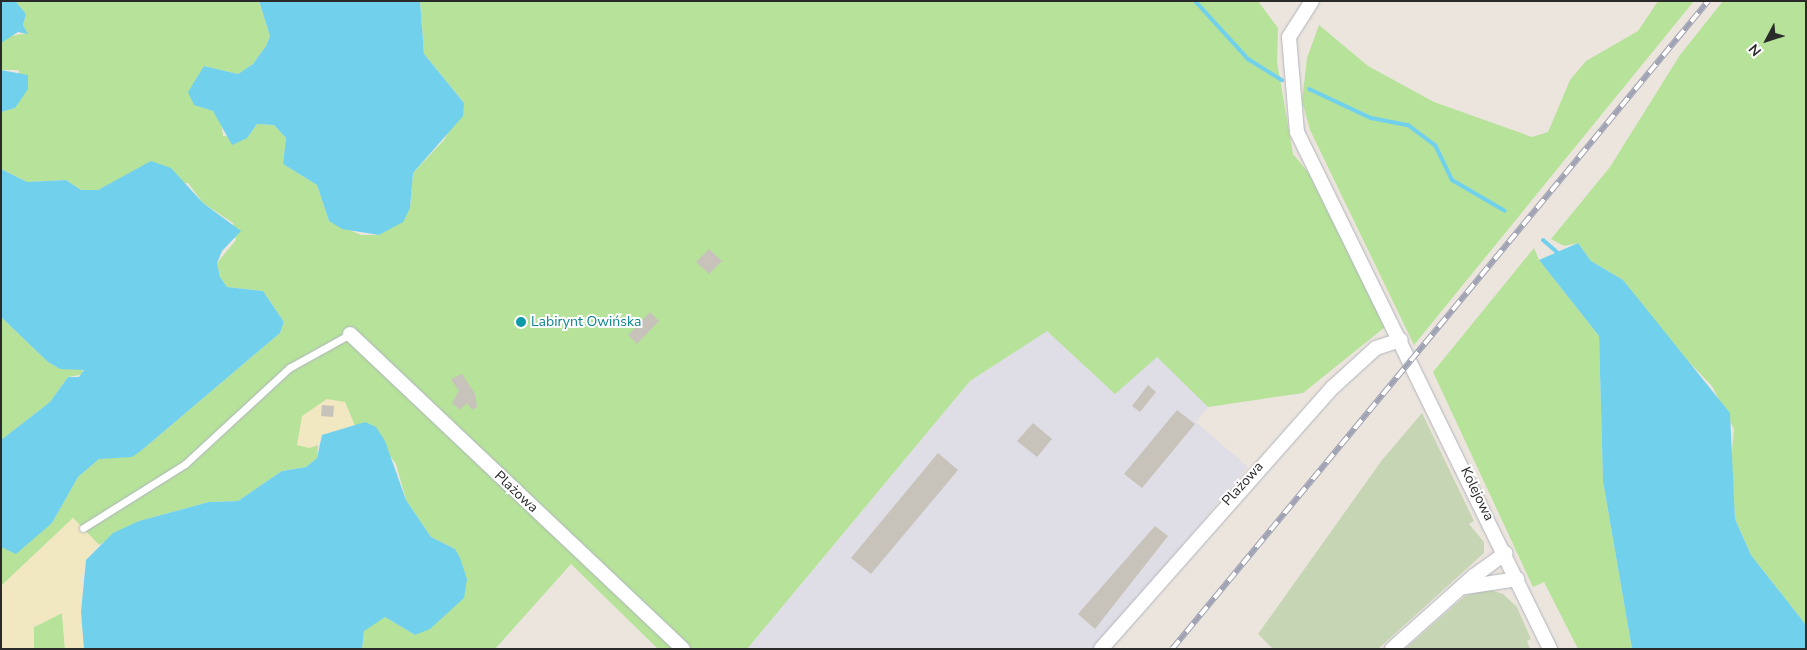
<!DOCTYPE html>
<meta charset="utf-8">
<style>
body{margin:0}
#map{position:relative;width:1807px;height:650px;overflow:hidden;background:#ece5dd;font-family:"Nunito Sans",sans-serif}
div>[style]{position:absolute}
.industrial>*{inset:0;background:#dfdde5}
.green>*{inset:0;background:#b6e29a}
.sand>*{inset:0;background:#f1e7c0}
.cemetery>*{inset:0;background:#c6d6b4}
.water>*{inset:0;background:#71d1ed}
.stream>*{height:4px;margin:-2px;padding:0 2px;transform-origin:2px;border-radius:2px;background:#71d1ed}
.building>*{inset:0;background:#c7c3bb}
.roads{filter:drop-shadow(0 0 1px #b0b4be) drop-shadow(0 0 1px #b0b4be)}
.service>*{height:7px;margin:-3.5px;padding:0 3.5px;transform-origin:3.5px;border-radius:3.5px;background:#fff}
.minor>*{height:14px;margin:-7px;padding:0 7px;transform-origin:7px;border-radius:7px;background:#fff}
.rail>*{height:5.5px;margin-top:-2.75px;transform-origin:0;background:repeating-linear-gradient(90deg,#fff 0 11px,#a0a3b4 0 22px);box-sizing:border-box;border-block:1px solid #a0a3b4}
.dots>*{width:14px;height:14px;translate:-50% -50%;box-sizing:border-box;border:2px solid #fff;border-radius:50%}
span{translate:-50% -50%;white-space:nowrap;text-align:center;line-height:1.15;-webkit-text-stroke:4px #fff;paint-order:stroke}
.culture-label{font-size:14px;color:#0d838f}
.left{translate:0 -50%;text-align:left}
.street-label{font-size:14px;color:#2a2a2a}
.frame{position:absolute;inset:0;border:2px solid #2a2a2a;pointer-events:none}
.north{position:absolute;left:1742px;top:15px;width:50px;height:50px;-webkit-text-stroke:4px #fff;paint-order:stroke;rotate:230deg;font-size:14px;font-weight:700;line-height:20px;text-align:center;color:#2a2a2a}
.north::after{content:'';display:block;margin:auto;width:18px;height:22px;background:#2a2a2a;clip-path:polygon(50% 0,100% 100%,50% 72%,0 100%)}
</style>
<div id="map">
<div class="industrial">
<i style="clip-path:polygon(1047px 331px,1114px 393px,1157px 356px,1208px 407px,1196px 422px,1248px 467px,1095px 649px,747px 649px,970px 381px)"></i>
</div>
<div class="green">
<i style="clip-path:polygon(15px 1px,259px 1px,270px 36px,266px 46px,253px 64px,238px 74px,204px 66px,195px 105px,213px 111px,221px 121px,223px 136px,247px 138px,257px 124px,274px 125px,286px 138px,283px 164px,317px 185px,329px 221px,361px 235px,379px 235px,410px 208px,413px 173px,444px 140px,464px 103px,424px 54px,420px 1px,1258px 1px,1278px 28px,1277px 62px,1293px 154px,1308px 172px,1385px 327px,1303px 393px,1208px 407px,1157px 357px,1115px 394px,1047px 331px,970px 381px,747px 649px,658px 649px,571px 564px,495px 649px,362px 649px,364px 631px,372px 622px,385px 617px,415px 635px,464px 598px,455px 549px,431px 537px,406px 500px,396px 464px,365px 422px,355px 426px,345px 402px,309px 448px,318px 445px,317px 458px,306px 467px,282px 471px,238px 501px,209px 502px,139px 521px,99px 545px,73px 518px,1px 586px,1px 547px,6px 549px,52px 523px,78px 477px,99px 459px,112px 455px,119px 458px,142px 450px,280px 333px,284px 322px,263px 291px,227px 287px,220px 277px,217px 263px,236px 240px,233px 223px,203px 203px,188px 183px,113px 182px,98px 190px,81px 190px,66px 180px,27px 182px,1px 169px,1px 112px,15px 108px,19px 70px,1px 70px,1px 43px,6px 37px,27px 33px,23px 25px,26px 14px)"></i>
<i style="clip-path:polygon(1658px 1px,1694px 1px,1414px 345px,1310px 130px,1302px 101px,1307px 58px,1319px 25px,1368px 66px,1434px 102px,1532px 137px,1548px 132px,1570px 80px,1586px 61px,1638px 31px)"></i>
<i style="clip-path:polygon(1723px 1px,1806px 1px,1806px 625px,1751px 555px,1735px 519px,1731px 462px,1734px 429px,1712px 386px,1666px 338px,1623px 280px,1591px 261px,1578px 243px,1564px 246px,1551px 239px,1610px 167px,1680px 55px)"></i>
<i style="clip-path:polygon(1534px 248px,1539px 260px,1599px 336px,1603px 481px,1632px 649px,1578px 649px,1544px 582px,1533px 587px,1433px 372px)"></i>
<i style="clip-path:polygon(1px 317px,48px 362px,60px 369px,80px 367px,84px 374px,68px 377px,50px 402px,1px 440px)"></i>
<i style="clip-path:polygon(62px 613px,65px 649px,34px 649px,34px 627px)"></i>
</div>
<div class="sand">
<i style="clip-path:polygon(327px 399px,345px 402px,355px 426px,322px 435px,318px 445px,309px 448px,297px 445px,302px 416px)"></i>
<i style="clip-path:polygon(73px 518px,99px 545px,86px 560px,82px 577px,84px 649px,65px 649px,62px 613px,34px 627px,34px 649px,1px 649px,1px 586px)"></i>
</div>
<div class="cemetery">
<i style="clip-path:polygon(1422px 413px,1474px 521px,1469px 524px,1484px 542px,1484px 553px,1378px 649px,1273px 649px,1258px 634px,1382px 460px)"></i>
<i style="clip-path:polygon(1488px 589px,1503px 594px,1517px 607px,1531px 639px,1527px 641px,1530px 649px,1405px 649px,1465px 596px)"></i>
</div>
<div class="water">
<i style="clip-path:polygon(1px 1px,16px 2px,26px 14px,23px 25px,28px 34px,18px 32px,1px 43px)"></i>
<i style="clip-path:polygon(259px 1px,420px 1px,424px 54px,464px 103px,463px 116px,413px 173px,410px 208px,403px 222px,379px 235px,342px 229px,329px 221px,317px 185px,283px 164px,286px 138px,274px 125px,257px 124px,247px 138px,232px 145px,213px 111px,194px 105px,188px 92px,204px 66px,238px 74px,253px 64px,266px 46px,270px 36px)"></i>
<i style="clip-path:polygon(1px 70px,28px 75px,28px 89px,15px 108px,1px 112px)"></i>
<i style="clip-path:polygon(151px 161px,171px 168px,203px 203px,241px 231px,222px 251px,217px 263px,220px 277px,227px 287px,263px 291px,284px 322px,280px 333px,142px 450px,132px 457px,99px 459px,78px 477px,52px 523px,16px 554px,1px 547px,1px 440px,50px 402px,68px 377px,79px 377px,84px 370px,60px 369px,48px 362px,1px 317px,1px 169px,27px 182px,66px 180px,81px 190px,98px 190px)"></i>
<i style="clip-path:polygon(1578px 243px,1591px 261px,1623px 280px,1730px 413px,1735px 519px,1751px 555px,1806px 625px,1806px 649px,1632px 649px,1603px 481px,1599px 336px,1539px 260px)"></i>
<i style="clip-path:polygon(365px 422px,376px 427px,385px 441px,406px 500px,431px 537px,455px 549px,460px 558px,467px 579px,464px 598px,430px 629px,415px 635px,385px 617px,364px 631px,362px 649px,84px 649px,81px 612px,86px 560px,113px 533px,139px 521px,209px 502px,238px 501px,282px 471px,306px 467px,317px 458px,322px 435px)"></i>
</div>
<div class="stream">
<i style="left:1195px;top:1px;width:79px;rotate:47.6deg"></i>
<i style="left:1248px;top:59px;width:40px;rotate:32deg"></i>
<i style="left:1309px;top:89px;width:68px;rotate:25.1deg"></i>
<i style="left:1371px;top:118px;width:38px;rotate:11deg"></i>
<i style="left:1408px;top:125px;width:34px;rotate:37deg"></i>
<i style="left:1435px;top:145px;width:39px;rotate:64deg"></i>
<i style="left:1452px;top:180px;width:61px;rotate:30.3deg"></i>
<i style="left:1543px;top:240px;width:23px;rotate:41deg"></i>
</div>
<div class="building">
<i style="clip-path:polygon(709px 249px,722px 261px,709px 274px,696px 262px)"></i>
<i style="clip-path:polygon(650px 312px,659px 321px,637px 344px,628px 335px)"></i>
<i style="clip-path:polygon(462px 374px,475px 394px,477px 407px,472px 410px,467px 403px,460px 410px,452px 403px,459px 391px,451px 379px)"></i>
<i style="clip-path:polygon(1148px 385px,1156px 392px,1140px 412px,1132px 406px)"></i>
<i style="clip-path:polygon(322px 405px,334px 406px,333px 417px,321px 416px)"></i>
<i style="clip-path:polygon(1177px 410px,1195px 424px,1142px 488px,1124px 474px)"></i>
<i style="clip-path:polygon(1033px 423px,1052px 439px,1037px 457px,1017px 441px)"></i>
<i style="clip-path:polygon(938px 453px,958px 470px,871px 574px,851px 558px)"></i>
<i style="clip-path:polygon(1155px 526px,1168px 536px,1095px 629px,1078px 614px)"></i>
</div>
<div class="roads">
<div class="service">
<i style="left:83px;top:528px;width:120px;rotate:-32.1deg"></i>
<i style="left:185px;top:464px;width:142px;rotate:-42.7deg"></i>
<i style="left:289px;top:368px;width:70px;rotate:-29.1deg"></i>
</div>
<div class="minor">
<i style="left:1312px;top:1px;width:43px;rotate:122.6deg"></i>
<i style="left:1289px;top:37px;width:95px;rotate:85.2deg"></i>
<i style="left:1297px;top:132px;width:576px;rotate:63.92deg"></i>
<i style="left:350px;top:334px;width:458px;rotate:43.4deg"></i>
<i style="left:1465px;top:587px;width:53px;rotate:-8.7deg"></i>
<i style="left:1101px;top:649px;width:349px;rotate:-48.5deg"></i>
<i style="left:1332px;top:388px;width:59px;rotate:-42.3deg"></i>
<i style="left:1376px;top:348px;width:26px;rotate:-18deg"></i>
<i style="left:1392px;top:649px;width:110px;rotate:-41.7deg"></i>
<i style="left:1474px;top:576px;width:39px;rotate:-36deg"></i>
</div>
</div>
<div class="rail">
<i style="left:1172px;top:649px;width:841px;rotate:-50.4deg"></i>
</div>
<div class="dots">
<i style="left:521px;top:322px;background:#0f9aa8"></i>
</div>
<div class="culture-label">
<span class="left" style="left:531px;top:322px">Labirynt Owińska</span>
</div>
<div class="street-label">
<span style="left:1243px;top:484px;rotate:-48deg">Plażowa</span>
<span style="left:516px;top:492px;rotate:43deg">Plażowa</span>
<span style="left:1477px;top:494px;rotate:64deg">Kolejowa</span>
</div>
<div class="frame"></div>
<div class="north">N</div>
</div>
